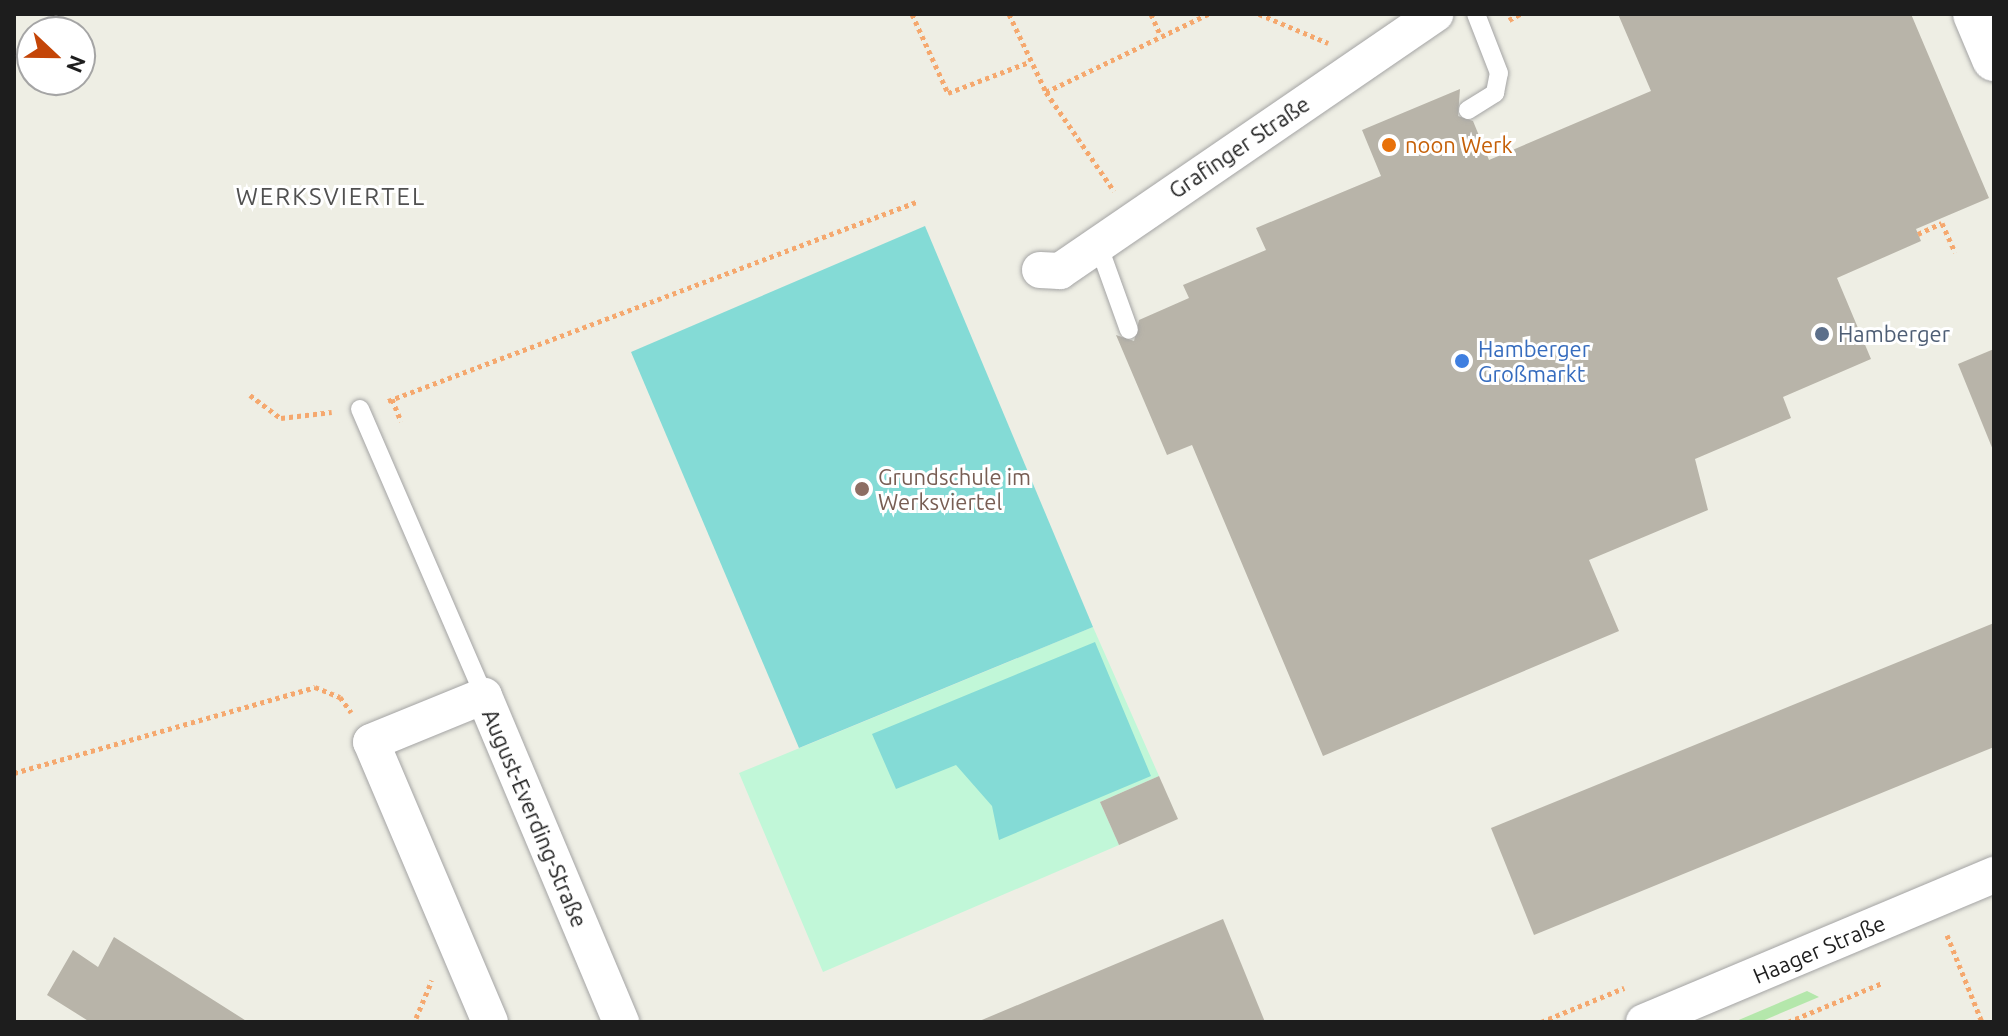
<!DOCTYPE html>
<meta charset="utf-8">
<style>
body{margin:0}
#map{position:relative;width:2008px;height:1036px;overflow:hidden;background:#eeeee4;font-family:Ubuntu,sans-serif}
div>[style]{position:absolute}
.grass>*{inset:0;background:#b4e7ab}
.park>*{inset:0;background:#c1f7d8}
.pitch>*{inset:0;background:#84dbd6}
.building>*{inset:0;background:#b8b4a9}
.path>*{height:5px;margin-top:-2.5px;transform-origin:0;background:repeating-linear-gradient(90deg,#f5a86e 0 4px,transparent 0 8px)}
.roads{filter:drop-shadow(0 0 2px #a4a4a4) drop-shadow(0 0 2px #a4a4a4)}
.service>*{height:18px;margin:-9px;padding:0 9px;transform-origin:9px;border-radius:9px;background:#fff}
.minor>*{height:36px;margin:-18px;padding:0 18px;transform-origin:18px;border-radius:18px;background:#fff}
.tertiary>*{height:44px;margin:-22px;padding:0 22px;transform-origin:22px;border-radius:22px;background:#fff}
.dots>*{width:22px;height:22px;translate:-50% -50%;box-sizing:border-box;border:4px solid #fff;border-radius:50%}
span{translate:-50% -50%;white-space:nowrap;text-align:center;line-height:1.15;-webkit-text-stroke:6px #fff;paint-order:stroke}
.food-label{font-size:22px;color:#c56008}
.left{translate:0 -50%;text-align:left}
.street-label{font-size:22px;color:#1d1d1d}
.service-label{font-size:22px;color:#4e5e75}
.shop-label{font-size:22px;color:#366cbe}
.education-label{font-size:22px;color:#785e54}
.neighbourhood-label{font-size:24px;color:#505050;letter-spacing:2px}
.frame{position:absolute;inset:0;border:16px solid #1d1d1d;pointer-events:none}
.north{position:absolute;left:16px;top:16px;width:80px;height:80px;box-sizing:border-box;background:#fff;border:2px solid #a5a5a5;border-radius:50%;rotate:112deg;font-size:22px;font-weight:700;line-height:32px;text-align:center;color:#1d1d1d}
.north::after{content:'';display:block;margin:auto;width:28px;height:36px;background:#c44507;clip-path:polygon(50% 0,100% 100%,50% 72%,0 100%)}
</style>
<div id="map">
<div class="grass">
<i style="clip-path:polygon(1807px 991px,1819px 997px,1760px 1022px,1734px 1022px)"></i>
</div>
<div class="park">
<i style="clip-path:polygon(1093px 627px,1159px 776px,1100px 802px,1119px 845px,823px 972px,739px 773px)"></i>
</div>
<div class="pitch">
<i style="clip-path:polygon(925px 226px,1093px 627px,799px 748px,631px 352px)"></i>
<i style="clip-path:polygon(1095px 642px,1151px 776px,999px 840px,992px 806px,956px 765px,896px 789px,872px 734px)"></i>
</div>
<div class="building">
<i style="clip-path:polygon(1618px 14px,1911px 14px,1989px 198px,1916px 229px,1921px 241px,1837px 278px,1871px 359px,1783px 397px,1791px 418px,1695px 459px,1708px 510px,1589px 560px,1619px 631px,1323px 756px,1192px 445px,1167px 455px,1116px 335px,1134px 341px,1139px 320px,1189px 298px,1183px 285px,1266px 250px,1256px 228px,1381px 176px,1362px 130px,1460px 89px,1458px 116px,1473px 121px,1489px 160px,1651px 91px)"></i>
<i style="clip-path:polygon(1994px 349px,1994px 450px,1993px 450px,1958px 364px)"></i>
<i style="clip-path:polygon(1994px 623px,1994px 747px,1534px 935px,1491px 828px)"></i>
<i style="clip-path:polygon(1159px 776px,1178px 819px,1119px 845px,1100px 802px)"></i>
<i style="clip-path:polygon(1223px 919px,1265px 1022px,977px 1022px)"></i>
<i style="clip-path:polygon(114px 937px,248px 1022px,90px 1022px,47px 995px,73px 950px,98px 967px)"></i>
</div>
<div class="path">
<i style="left:912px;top:14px;width:87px;rotate:65.5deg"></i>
<i style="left:948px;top:93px;width:87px;rotate:-20.9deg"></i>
<i style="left:1009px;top:14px;width:86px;rotate:64.6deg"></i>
<i style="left:1046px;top:92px;width:120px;rotate:55.5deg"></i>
<i style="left:1151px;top:14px;width:22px;rotate:66deg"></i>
<i style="left:1259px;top:14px;width:75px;rotate:22.8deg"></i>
<i style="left:1509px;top:20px;width:13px;rotate:-29deg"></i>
<i style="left:1046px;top:92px;width:180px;rotate:-25.7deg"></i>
<i style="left:1918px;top:234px;width:26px;rotate:-25deg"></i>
<i style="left:1942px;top:223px;width:32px;rotate:66deg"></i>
<i style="left:250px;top:395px;width:39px;rotate:37deg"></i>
<i style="left:281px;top:418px;width:51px;rotate:-6.7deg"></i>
<i style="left:392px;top:399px;width:24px;rotate:68deg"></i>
<i style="left:388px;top:401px;width:567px;rotate:-20.64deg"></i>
<i style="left:14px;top:773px;width:313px;rotate:-15.9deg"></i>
<i style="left:315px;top:687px;width:27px;rotate:22deg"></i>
<i style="left:340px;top:697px;width:19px;rotate:54deg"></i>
<i style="left:1947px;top:935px;width:94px;rotate:68.1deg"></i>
<i style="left:416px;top:1018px;width:41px;rotate:-67.2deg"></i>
<i style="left:1541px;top:1022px;width:90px;rotate:-22.3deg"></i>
<i style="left:1788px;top:1022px;width:102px;rotate:-22.5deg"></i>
</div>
<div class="roads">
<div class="service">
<i style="left:1468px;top:110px;width:32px;rotate:-32deg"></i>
<i style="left:1495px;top:93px;width:20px;rotate:-79deg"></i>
<i style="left:1499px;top:73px;width:63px;rotate:-111.3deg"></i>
<i style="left:1098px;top:244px;width:91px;rotate:70.2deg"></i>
<i style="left:360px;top:409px;width:313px;rotate:66.6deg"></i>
</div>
<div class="minor">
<i style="left:1040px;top:270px;width:20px;rotate:3deg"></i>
<i style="left:1060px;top:271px;width:455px;rotate:-34.4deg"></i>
<i style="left:490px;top:1022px;width:304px;rotate:-113deg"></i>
<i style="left:371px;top:742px;width:122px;rotate:-22.2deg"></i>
<i style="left:484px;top:696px;width:354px;rotate:67.2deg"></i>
<i style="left:1644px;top:1022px;width:380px;rotate:-22.8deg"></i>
</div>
<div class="tertiary">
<i style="left:1975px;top:14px;width:49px;rotate:67.1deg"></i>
</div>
</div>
<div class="dots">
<i style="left:1389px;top:145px;background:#e8710a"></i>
<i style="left:1822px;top:334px;background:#5c6f8a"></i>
<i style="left:1462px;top:361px;background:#3f7fe0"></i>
<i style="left:862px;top:489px;background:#8d6e63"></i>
</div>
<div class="food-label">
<span class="left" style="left:1405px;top:145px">noon Werk</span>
</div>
<div class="street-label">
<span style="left:1239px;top:147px;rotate:-34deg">Grafinger Straße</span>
<span style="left:535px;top:818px;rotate:67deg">August-Everding-Straße</span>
<span style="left:1819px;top:949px;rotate:-23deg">Haager Straße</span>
</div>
<div class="service-label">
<span class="left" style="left:1838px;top:334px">Hamberger</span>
</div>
<div class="shop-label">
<span class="left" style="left:1478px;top:361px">Hamberger<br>Großmarkt</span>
</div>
<div class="education-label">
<span class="left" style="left:878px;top:489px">Grundschule im<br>Werksviertel</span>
</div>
<div class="neighbourhood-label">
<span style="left:331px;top:197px">WERKSVIERTEL</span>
</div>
<div class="frame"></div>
<div class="north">N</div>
</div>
